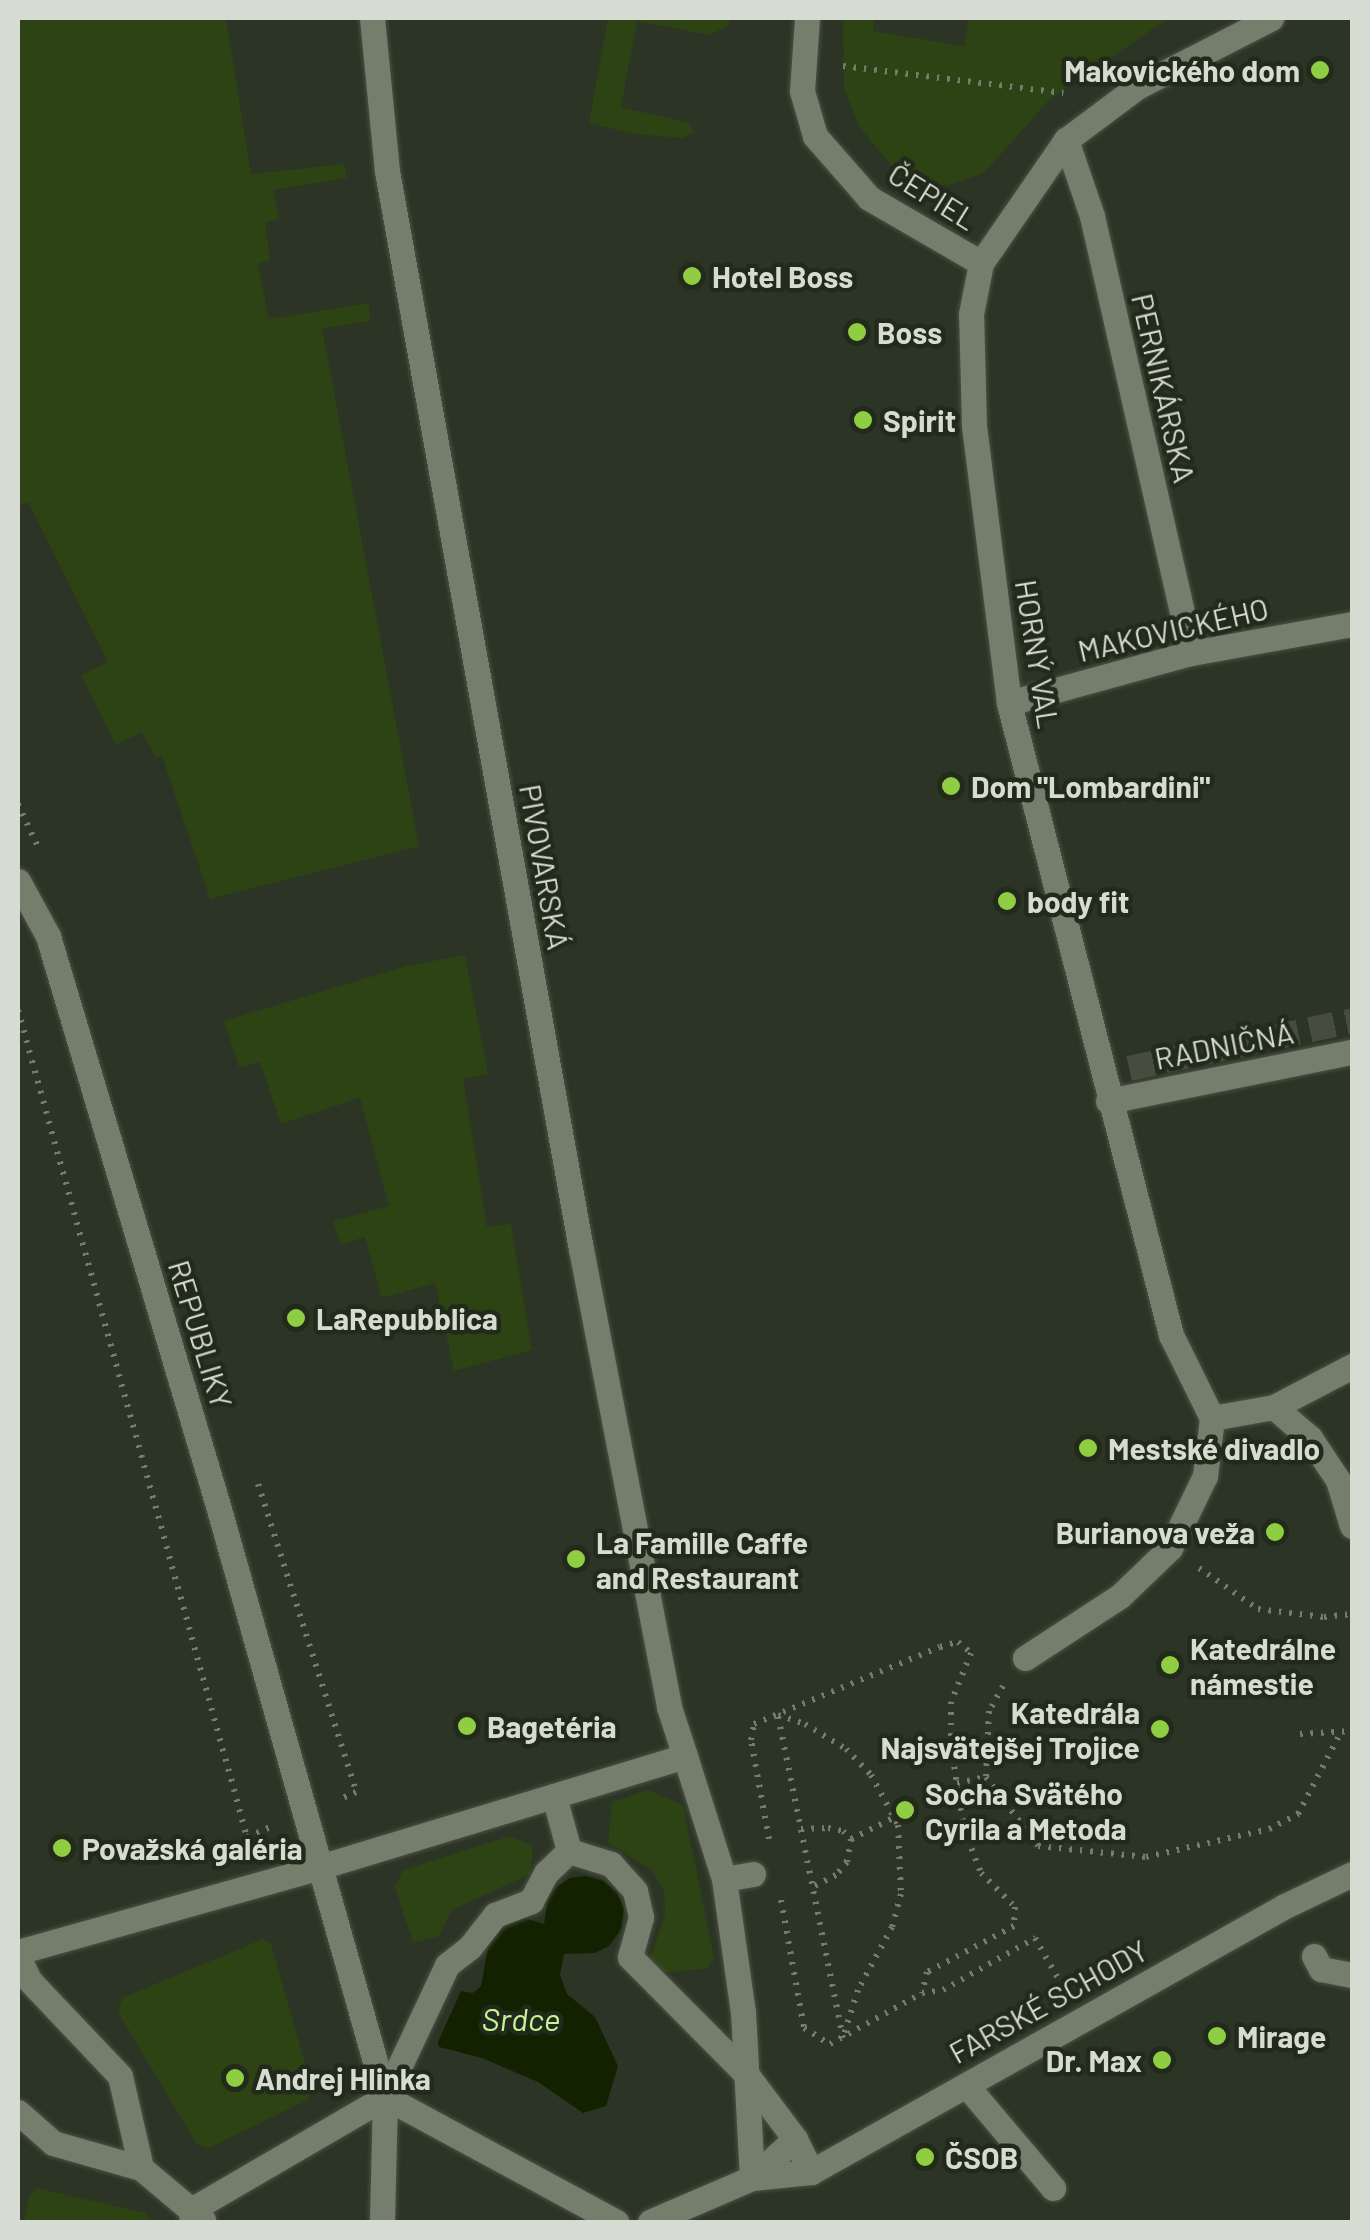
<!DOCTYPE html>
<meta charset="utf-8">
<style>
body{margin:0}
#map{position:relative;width:1370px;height:2240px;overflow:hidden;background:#2c3425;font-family:Barlow,sans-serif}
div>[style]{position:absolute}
.green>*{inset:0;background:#2d4314}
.water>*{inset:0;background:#122200}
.pedestrian-tunnel>*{height:25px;margin-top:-12.5px;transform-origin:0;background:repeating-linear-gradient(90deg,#464d3f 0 25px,transparent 0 37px)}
.path>*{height:6px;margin-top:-3px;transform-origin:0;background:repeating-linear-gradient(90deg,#757c6f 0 2.5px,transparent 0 10.5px)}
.roads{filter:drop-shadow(0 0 2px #4b5145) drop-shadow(0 0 2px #4b5145)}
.pedestrian>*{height:25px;margin:-12.5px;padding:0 12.5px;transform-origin:12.5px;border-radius:12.5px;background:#757e6d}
.minor>*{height:25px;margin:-12.5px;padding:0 12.5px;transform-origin:12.5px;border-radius:12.5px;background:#757e6d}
.dots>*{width:28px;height:28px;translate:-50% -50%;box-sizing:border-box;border:5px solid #222a1b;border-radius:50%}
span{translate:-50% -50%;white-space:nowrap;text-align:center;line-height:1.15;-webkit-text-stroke:9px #222a1b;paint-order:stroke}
.poi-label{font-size:30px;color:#d7dcd3;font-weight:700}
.right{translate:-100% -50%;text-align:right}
.left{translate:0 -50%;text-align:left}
.street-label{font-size:30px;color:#d7dcd3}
.water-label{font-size:32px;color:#c5f596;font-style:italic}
.frame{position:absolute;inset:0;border:20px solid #d7dcd3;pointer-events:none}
</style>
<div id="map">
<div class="green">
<i style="clip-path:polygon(18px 18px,226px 18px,251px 174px,344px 164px,347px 178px,273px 190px,279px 219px,265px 223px,270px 260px,258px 264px,269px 319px,369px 303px,370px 321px,322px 328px,419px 846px,210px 899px,162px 756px,156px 758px,142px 732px,116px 745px,81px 675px,108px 662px,28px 502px,18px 506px)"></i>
<i style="clip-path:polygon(608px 18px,729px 18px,729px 26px,709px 35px,637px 21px,621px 107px,689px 123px,694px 132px,683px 138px,634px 134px,589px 123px)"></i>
<i style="clip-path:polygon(843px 18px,874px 18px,873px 31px,964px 46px,969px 18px,1169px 18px,1049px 100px,984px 173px,949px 185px,927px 186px,897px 172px,860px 128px,844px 88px)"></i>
<i style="clip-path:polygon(465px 955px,488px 1074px,463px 1079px,487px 1227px,511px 1224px,532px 1350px,454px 1371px,435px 1283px,382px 1298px,365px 1237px,341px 1244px,333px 1221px,389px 1206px,360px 1098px,281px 1124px,260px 1062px,239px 1067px,224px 1021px,406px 966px)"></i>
<i style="clip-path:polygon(648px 1790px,683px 1805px,714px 1958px,708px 1968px,662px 1973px,649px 1962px,665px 1914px,664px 1891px,652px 1870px,608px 1843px,612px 1802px)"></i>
<i style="clip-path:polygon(510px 1836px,533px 1846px,530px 1874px,452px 1910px,439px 1936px,413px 1943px,395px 1887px,403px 1870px)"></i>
<i style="clip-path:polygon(263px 1939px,271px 1944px,312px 2088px,307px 2100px,209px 2148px,197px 2144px,118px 2012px,122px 1998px)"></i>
<i style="clip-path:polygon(37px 2188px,145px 2213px,152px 2222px,24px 2222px,29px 2196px)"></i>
</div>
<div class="water">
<i style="clip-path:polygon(586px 1876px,603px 1881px,617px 1892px,624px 1909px,621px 1929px,609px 1946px,595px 1953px,564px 1954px,560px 1975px,567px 1994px,595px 2017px,618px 2066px,606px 2106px,583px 2113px,538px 2082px,482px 2058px,439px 2047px,438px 2042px,461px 1991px,473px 1993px,481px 1986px,490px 1937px,504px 1922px,521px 1917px,544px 1924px,548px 1899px,555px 1888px,570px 1878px)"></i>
</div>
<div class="pedestrian-tunnel">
<i style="left:1129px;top:1068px;width:228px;rotate:-12.1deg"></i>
</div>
<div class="path">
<i style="left:843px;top:66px;width:222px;rotate:7deg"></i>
<i style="left:18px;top:804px;width:45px;rotate:65.1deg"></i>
<i style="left:18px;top:1010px;width:858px;rotate:74.52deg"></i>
<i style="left:247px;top:1837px;width:26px;rotate:-23deg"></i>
<i style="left:258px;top:1484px;width:323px;rotate:72.3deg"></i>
<i style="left:356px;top:1792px;width:20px;rotate:156deg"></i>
<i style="left:1199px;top:1568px;width:72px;rotate:34.8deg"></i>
<i style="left:1258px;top:1609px;width:66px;rotate:6.9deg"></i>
<i style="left:1324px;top:1617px;width:28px;rotate:-6deg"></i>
<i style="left:1003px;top:1686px;width:29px;rotate:119deg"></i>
<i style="left:989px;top:1711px;width:66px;rotate:92.6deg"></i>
<i style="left:986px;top:1777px;width:86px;rotate:53deg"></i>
<i style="left:1038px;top:1846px;width:109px;rotate:5.8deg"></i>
<i style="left:1146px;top:1857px;width:126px;rotate:-12.8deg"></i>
<i style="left:1269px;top:1829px;width:33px;rotate:-27deg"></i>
<i style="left:1298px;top:1814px;width:93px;rotate:-62.3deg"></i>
<i style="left:778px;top:1715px;width:28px;rotate:18deg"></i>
<i style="left:805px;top:1724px;width:48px;rotate:31.4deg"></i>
<i style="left:846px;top:1749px;width:36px;rotate:46deg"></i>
<i style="left:871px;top:1775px;width:57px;rotate:61.6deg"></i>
<i style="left:898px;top:1825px;width:69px;rotate:87.5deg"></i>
<i style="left:901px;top:1894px;width:34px;rotate:105deg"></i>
<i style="left:892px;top:1927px;width:72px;rotate:118.4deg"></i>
<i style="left:858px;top:1990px;width:50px;rotate:107.4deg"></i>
<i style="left:843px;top:2038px;width:329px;rotate:-101.4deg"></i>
<i style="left:1300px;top:1734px;width:52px;rotate:-3.3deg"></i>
<i style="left:957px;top:1783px;width:30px;rotate:-12deg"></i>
<i style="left:801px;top:1829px;width:27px;rotate:-2deg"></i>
<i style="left:828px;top:1828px;width:15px;rotate:11deg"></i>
<i style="left:843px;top:1831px;width:11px;rotate:45deg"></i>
<i style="left:851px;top:1839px;width:23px;rotate:100deg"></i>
<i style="left:847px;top:1862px;width:17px;rotate:130deg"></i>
<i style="left:836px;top:1875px;width:28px;rotate:153deg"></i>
<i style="left:769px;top:1839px;width:101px;rotate:-100.3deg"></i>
<i style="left:751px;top:1740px;width:16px;rotate:-79deg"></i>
<i style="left:754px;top:1724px;width:201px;rotate:-22.5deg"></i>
<i style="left:940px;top:1647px;width:19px;rotate:-16deg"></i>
<i style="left:958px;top:1642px;width:17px;rotate:40deg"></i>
<i style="left:971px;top:1653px;width:53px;rotate:112.2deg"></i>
<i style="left:951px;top:1702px;width:44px;rotate:90deg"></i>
<i style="left:951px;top:1746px;width:84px;rotate:81.1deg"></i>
<i style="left:964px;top:1829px;width:47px;rotate:68.9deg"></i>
<i style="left:981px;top:1873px;width:48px;rotate:45deg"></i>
<i style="left:1015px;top:1907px;width:19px;rotate:93deg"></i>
<i style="left:1014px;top:1926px;width:98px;rotate:152.1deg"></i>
<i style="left:927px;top:1972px;width:22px;rotate:103deg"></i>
<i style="left:851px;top:1839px;width:49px;rotate:-26.6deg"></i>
<i style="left:781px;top:1900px;width:130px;rotate:79.8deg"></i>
<i style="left:804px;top:2028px;width:31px;rotate:32deg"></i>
<i style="left:830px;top:2044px;width:105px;rotate:-29deg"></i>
<i style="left:922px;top:1993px;width:21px;rotate:-8deg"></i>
<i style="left:943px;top:1990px;width:106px;rotate:-29.5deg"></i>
<i style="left:1035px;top:1938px;width:59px;rotate:60.4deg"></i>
</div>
<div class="roads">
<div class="pedestrian">
<i style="left:807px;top:18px;width:73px;rotate:93.9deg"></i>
<i style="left:802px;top:91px;width:47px;rotate:73.9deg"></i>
<i style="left:815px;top:136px;width:82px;rotate:48.9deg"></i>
<i style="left:869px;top:198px;width:129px;rotate:30.1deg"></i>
<i style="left:1066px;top:140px;width:80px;rotate:71.1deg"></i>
<i style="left:1092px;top:216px;width:448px;rotate:77.2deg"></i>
<i style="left:1009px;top:703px;width:189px;rotate:-15.4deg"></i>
<i style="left:1191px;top:653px;width:164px;rotate:-10.2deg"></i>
<i style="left:1108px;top:1101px;width:249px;rotate:-11.4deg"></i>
<i style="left:1274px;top:1407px;width:48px;rotate:40.7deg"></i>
<i style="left:1310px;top:1438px;width:50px;rotate:56.3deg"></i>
<i style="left:1338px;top:1480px;width:48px;rotate:73.1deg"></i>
<i style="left:1212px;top:1418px;width:93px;rotate:-116.3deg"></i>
<i style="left:1171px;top:1335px;width:652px;rotate:-104.38deg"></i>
<i style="left:1009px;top:703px;width:280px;rotate:-97.2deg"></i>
<i style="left:974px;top:425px;width:111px;rotate:-91.5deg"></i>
<i style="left:971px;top:314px;width:52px;rotate:-78.9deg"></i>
<i style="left:981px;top:263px;width:150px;rotate:-55.4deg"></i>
<i style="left:1066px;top:140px;width:89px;rotate:-36.7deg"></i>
<i style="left:1137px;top:87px;width:151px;rotate:-27.2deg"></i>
<i style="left:1212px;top:1418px;width:63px;rotate:-10.1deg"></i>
<i style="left:1274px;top:1407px;width:88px;rotate:-27.7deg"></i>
<i style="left:217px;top:1502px;width:618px;rotate:74.23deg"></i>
<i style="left:385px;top:2097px;width:125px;rotate:91.4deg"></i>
<i style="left:1025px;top:1658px;width:113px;rotate:-33.1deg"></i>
<i style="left:1120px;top:1596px;width:69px;rotate:-43.8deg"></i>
<i style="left:1170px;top:1548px;width:80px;rotate:-64.1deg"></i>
<i style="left:1205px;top:1476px;width:58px;rotate:-83.1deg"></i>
<i style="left:669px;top:1707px;width:52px;rotate:71.9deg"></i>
<i style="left:554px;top:1796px;width:57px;rotate:74.7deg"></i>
<i style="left:569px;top:1851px;width:44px;rotate:17.2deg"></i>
<i style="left:611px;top:1864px;width:36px;rotate:48deg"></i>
<i style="left:635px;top:1891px;width:27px;rotate:77deg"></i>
<i style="left:641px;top:1917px;width:41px;rotate:105.4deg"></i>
<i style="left:630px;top:1957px;width:166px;rotate:45.2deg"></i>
<i style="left:747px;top:2075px;width:80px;rotate:53.1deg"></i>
<i style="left:795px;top:2139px;width:58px;rotate:137.8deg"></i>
<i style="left:752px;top:2178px;width:111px;rotate:156.7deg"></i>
<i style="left:753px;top:1874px;width:29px;rotate:170deg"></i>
<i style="left:724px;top:1879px;width:134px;rotate:81.9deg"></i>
<i style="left:743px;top:2012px;width:166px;rotate:86.9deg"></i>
<i style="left:752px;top:2178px;width:59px;rotate:-5.8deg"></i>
<i style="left:18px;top:1952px;width:317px;rotate:-15.7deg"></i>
<i style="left:323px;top:1866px;width:378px;rotate:-16.9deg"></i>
<i style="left:685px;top:1756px;width:129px;rotate:72.4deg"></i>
<i style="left:1314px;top:1956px;width:15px;rotate:62deg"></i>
<i style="left:1321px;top:1969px;width:32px;rotate:11deg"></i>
<i style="left:18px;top:1957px;width:25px;rotate:64deg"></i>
<i style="left:29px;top:1980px;width:132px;rotate:46.5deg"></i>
<i style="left:120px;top:2076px;width:94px;rotate:77.1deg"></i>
<i style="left:966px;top:2085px;width:135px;rotate:49.8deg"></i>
<i style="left:385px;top:2097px;width:146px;rotate:-64.8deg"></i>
<i style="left:447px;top:1965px;width:29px;rotate:-38deg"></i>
<i style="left:470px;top:1947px;width:41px;rotate:-52deg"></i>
<i style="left:495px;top:1915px;width:39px;rotate:-21deg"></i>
<i style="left:531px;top:1901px;width:32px;rotate:-62deg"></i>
<i style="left:546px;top:1873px;width:32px;rotate:-44deg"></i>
<i style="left:18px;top:2112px;width:47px;rotate:41.5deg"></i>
<i style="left:53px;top:2143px;width:91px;rotate:15.9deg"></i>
<i style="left:141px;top:2168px;width:81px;rotate:40deg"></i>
<i style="left:795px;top:2139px;width:37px;rotate:64deg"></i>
<i style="left:811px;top:2172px;width:544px;rotate:-29.3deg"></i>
<i style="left:1285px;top:1906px;width:74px;rotate:-25.5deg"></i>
<i style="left:192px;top:2222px;width:12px;rotate:-95deg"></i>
<i style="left:191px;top:2210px;width:225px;rotate:-30.2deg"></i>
<i style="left:385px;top:2097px;width:263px;rotate:28.4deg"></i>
</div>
<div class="minor">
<i style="left:372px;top:18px;width:154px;rotate:84.4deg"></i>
<i style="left:387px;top:171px;width:1095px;rotate:79.8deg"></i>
<i style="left:581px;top:1249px;width:466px;rotate:79.1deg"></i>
<i style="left:18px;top:881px;width:63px;rotate:61.4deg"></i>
<i style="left:48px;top:936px;width:591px;rotate:73.38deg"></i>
</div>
</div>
<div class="dots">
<i style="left:1320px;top:70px;background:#8fcd42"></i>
<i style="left:692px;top:276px;background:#8fcd42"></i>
<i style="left:857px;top:332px;background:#8fcd42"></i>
<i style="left:863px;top:420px;background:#8fcd42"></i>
<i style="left:951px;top:786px;background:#8fcd42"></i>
<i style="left:1007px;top:901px;background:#8fcd42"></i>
<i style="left:296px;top:1318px;background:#8fcd42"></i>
<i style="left:1088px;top:1448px;background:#8fcd42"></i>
<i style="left:1275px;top:1532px;background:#8fcd42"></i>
<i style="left:576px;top:1559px;background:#8fcd42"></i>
<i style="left:1170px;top:1665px;background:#8fcd42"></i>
<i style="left:467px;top:1726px;background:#8fcd42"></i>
<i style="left:1160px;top:1729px;background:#8fcd42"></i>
<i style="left:905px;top:1810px;background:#8fcd42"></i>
<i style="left:62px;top:1848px;background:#8fcd42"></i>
<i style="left:1217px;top:2036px;background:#8fcd42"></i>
<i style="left:1162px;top:2060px;background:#8fcd42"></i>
<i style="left:235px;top:2078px;background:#8fcd42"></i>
<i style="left:925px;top:2157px;background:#8fcd42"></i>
</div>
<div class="poi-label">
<span class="right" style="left:1300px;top:70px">Makovického dom</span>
<span class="left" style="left:712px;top:276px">Hotel Boss</span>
<span class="left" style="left:877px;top:332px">Boss</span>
<span class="left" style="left:883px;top:420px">Spirit</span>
<span class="left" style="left:971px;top:786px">Dom "Lombardini"</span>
<span class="left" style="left:1027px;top:901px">body fit</span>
<span class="left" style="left:316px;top:1318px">LaRepubblica</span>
<span class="left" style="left:1108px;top:1448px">Mestské divadlo</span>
<span class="right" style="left:1255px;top:1532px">Burianova veža</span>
<span class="left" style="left:596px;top:1559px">La Famille Caffe<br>and Restaurant</span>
<span class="left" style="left:1190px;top:1665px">Katedrálne<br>námestie</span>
<span class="right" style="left:1140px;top:1729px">Katedrála<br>Najsvätejšej Trojice</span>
<span class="left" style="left:487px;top:1726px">Bagetéria</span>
<span class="left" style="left:925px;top:1810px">Socha Svätého<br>Cyrila a Metoda</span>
<span class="left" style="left:82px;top:1848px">Považská galéria</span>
<span class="left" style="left:1237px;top:2036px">Mirage</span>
<span class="right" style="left:1142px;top:2060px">Dr. Max</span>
<span class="left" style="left:255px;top:2078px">Andrej Hlinka</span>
<span class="left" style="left:945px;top:2157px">ČSOB</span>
</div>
<div class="street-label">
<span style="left:933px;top:196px;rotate:32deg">ČEPIEL</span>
<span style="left:1164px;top:388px;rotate:77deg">PERNIKÁRSKA</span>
<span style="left:1173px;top:629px;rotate:-13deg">MAKOVICKÉHO</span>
<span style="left:1038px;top:654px;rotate:81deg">HORNÝ VAL</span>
<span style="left:545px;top:867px;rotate:80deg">PIVOVARSKÁ</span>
<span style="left:1224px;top:1045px;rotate:-11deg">RADNIČNÁ</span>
<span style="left:201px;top:1334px;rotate:73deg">REPUBLIKY</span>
<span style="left:1048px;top:2001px;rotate:-29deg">FARSKÉ SCHODY</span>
</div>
<div class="water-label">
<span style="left:521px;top:2018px">Srdce</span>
</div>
<div class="frame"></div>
</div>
